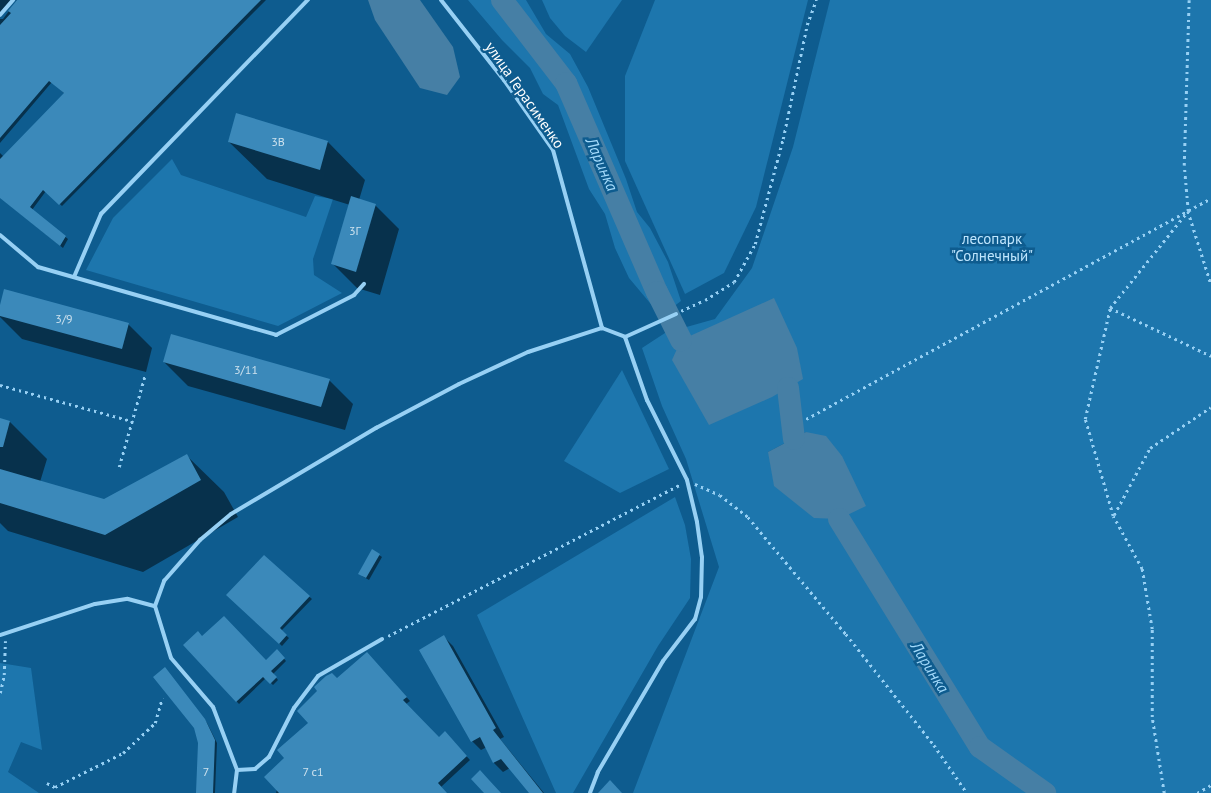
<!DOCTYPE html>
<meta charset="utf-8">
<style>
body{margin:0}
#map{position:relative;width:1211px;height:793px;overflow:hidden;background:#0e5c8f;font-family:"PT Sans",sans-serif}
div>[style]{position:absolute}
.green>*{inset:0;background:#1d76ad}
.water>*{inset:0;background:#467fa5}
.shadow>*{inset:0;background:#0007}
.river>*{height:22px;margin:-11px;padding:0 11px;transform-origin:11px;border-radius:11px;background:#467fa5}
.building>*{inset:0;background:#3b89ba}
.path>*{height:2.5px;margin-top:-1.25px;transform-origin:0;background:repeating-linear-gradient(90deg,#97d0f4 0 2.5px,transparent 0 6.5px)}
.service>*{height:4px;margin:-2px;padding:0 2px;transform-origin:2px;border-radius:2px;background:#97d0f4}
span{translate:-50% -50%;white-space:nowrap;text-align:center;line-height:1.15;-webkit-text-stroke:5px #0e5c8f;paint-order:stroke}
.number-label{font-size:12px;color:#cee2ee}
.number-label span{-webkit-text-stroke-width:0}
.street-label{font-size:15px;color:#fff}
.park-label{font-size:15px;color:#bfe6fe}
.water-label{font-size:16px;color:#a3dafb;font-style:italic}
</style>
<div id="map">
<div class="green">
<i style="clip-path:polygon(468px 0,526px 0,546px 34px,570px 54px,588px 87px,626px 179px,637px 212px,650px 228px,668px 262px,681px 301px,673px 307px,663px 311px,655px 309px,629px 278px,615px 248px,605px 214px,589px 189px,558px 105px,543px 94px,530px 68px,502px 40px)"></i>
<i style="clip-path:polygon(542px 0,622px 0,586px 52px,565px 36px,550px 18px)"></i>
<i style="clip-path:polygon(655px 0,808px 0,756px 207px,724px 273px,685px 294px,625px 161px,625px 76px)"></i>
<i style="clip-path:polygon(evenodd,830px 0,1211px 0,1211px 793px,633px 793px,719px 567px,686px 459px,662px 406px,642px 348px,665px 333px,715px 319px,752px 268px,793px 147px,830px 0,806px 432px,842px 456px,768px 452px,806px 432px)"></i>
<i style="clip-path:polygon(172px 159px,181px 175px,306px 217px,315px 196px,333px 199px,313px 259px,314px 275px,342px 293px,278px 326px,86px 270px,113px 218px)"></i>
<i style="clip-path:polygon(622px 370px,669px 469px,620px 493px,564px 461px)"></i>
<i style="clip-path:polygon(675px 497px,685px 525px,691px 559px,690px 598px,658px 646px,573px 793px,556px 793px,477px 615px)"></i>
<i style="clip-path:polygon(0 663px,31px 668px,42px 750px,21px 742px,8px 772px,39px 793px,0 793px)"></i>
</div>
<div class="water">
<i style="clip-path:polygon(368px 0,420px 0,453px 47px,460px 77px,447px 95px,420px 88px,375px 20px)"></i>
<i style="clip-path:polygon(774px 298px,797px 348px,803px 379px,772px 397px,709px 425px,672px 360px,681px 340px)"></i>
<i style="clip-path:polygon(806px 432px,826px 436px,842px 456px,866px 506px,839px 519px,814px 518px,774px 486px,768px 452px)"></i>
</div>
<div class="shadow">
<i style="clip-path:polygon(0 0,12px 0,0 14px)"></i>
<i style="clip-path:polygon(17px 0,266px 0,62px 206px,46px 191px,32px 210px,68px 239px,63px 248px,0 197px,0 153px,4px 157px,65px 94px,52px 82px,0 143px,0 19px,3px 19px)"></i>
<i style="clip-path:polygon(229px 142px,328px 142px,365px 180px,359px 200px,375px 205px,399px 229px,380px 295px,357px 288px,333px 264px,350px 205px,267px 179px)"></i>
<i style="clip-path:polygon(0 310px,128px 324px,152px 348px,146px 372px,22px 339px,0 317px)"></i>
<i style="clip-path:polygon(164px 362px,329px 380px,353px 404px,345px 430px,188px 386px)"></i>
<i style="clip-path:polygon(0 419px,10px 422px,47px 459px,40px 482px,104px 501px,186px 455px,224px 492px,238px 517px,143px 572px,8px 531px,0 523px)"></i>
<i style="clip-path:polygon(373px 551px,382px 557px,369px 580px,362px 576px)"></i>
<i style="clip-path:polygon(264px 557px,312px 599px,281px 631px,289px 638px,282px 646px,228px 595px)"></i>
<i style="clip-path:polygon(444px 637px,453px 646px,504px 737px,500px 739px,544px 793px,531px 793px,510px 768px,503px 772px,494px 763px,487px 747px,481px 750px,472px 741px)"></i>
<i style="clip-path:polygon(202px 638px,266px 662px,277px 651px,286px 661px,273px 674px,278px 680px,273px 685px,266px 678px,239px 704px,184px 645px)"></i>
<i style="clip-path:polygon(367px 654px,410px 701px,406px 704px,439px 738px,445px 733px,470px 760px,441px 787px,446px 793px,276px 793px,286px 758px,337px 680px)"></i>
<i style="clip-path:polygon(167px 671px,207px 723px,217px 743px,215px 793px,197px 793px,199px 743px,195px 728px)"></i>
</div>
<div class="river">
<i style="left:502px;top:0;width:105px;rotate:52.4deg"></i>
<i style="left:566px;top:83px;width:228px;rotate:66.5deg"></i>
<i style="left:657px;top:292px;width:54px;rotate:63.4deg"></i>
<i style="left:788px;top:388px;width:51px;rotate:83.3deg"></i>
<i style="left:839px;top:519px;width:268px;rotate:58.3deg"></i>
<i style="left:980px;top:747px;width:80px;rotate:35.3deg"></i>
</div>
<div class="building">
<i style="clip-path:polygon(17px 0,261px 0,59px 205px,43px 190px,30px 207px,66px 236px,60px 246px,0 198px,0 159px,64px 93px,49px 81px,0 138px,0 25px,11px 13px,8px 11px)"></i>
<i style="clip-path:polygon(236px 113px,328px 141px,320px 170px,228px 142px)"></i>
<i style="clip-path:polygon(351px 196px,376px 204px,356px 272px,331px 264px)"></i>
<i style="clip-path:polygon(4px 289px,129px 323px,122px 349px,0 316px,0 305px)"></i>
<i style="clip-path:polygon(171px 334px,330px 379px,321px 407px,163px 362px)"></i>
<i style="clip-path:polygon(0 418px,10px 421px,3px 447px,0 447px)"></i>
<i style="clip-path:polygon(187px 454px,201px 480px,105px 535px,0 503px,0 469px,104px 499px)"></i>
<i style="clip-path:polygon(372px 549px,380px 554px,366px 578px,358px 574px)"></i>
<i style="clip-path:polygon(264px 555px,310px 596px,280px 628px,287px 635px,279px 644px,226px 595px)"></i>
<i style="clip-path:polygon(224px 616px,266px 660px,277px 649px,285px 658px,271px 671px,277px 677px,270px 684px,263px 677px,236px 702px,183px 645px,198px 631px,202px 636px)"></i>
<i style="clip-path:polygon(444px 635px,496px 728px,493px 730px,543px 793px,529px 793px,501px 759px,493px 763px,480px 737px,471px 742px,419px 650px)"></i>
<i style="clip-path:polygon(367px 652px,407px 697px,403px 700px,439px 737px,445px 731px,467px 756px,438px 783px,447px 793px,279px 793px,264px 777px,284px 758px,277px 750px,308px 723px,297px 711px,317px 691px,314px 687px,326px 676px,332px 673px,337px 678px)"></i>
<i style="clip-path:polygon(165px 667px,205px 719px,215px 740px,213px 793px,196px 793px,198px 743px,194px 728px,153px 677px)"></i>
<i style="clip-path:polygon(480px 770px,489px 780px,501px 793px,484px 793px,471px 779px)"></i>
<i style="clip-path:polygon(610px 780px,622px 793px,598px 793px)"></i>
</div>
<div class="path">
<i style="left:1188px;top:211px;width:77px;rotate:72.5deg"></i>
<i style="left:1110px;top:308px;width:124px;rotate:-51.2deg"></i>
<i style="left:1188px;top:211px;width:46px;rotate:-95deg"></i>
<i style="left:1184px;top:165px;width:165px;rotate:-88.3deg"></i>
<i style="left:681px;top:311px;width:26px;rotate:-25deg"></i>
<i style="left:705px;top:300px;width:34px;rotate:-32deg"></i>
<i style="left:734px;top:282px;width:43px;rotate:-61.1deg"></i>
<i style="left:755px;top:244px;width:109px;rotate:-75.1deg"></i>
<i style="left:783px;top:139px;width:116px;rotate:-78.1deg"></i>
<i style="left:807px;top:25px;width:27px;rotate:-70deg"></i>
<i style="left:0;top:385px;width:137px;rotate:15.3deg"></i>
<i style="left:806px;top:419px;width:461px;rotate:-28.6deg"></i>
<i style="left:119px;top:467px;width:96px;rotate:-74.2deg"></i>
<i style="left:695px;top:484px;width:27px;rotate:24deg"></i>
<i style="left:720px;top:495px;width:36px;rotate:38deg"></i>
<i style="left:748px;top:517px;width:153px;rotate:50.1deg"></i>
<i style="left:846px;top:634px;width:142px;rotate:51.6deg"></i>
<i style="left:934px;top:745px;width:58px;rotate:55.5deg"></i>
<i style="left:1114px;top:515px;width:76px;rotate:-61.8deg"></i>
<i style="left:1150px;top:448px;width:73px;rotate:-33.9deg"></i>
<i style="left:388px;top:636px;width:330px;rotate:-27.4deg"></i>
<i style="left:0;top:693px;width:18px;rotate:-77deg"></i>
<i style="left:4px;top:675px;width:34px;rotate:-88deg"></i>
<i style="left:47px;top:783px;width:9px;rotate:27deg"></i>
<i style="left:55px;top:787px;width:76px;rotate:-26.6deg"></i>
<i style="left:123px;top:753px;width:44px;rotate:-43.2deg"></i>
<i style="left:155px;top:723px;width:26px;rotate:-74deg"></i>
<i style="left:1164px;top:793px;width:77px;rotate:-99deg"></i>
<i style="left:1152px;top:717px;width:88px;rotate:-90deg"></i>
<i style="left:1152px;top:629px;width:61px;rotate:-99.5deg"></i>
<i style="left:1142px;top:569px;width:60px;rotate:-118.7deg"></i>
<i style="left:1113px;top:516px;width:101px;rotate:-106.1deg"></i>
<i style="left:1085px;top:419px;width:114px;rotate:-77.3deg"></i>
<i style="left:1110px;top:308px;width:112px;rotate:25.4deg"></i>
<i style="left:1197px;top:793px;width:16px;rotate:-30deg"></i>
</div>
<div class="service">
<i style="left:441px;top:0;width:102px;rotate:51.8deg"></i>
<i style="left:504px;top:80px;width:85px;rotate:55deg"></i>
<i style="left:553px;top:150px;width:185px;rotate:74.6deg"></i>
<i style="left:0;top:15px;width:20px;rotate:-49deg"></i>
<i style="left:0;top:235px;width:50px;rotate:40.1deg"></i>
<i style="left:38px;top:267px;width:248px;rotate:15.9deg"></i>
<i style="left:276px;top:335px;width:88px;rotate:-27.1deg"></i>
<i style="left:354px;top:295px;width:15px;rotate:-48deg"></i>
<i style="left:74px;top:277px;width:69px;rotate:-66.8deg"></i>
<i style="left:101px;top:214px;width:298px;rotate:-46deg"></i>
<i style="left:625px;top:337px;width:56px;rotate:-24.3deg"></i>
<i style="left:155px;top:606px;width:27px;rotate:-70deg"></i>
<i style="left:164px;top:581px;width:55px;rotate:-48.7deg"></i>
<i style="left:200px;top:540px;width:40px;rotate:-40deg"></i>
<i style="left:231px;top:514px;width:169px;rotate:-30.7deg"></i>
<i style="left:376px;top:428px;width:94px;rotate:-27.9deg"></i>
<i style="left:459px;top:384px;width:76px;rotate:-24.9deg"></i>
<i style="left:528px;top:352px;width:78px;rotate:-18deg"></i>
<i style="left:602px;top:328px;width:25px;rotate:21deg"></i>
<i style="left:625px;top:337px;width:67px;rotate:70.8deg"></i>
<i style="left:647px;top:400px;width:89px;rotate:63.4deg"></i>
<i style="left:687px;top:480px;width:43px;rotate:76.6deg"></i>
<i style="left:697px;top:522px;width:35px;rotate:82deg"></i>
<i style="left:702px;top:557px;width:40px;rotate:91.4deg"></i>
<i style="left:701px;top:597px;width:23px;rotate:105deg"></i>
<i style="left:695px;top:619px;width:53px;rotate:127.3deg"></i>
<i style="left:663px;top:661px;width:129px;rotate:120.4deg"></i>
<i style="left:598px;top:772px;width:22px;rotate:111deg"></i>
<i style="left:155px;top:606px;width:54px;rotate:72.9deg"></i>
<i style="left:171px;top:658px;width:65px;rotate:49.4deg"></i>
<i style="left:213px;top:707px;width:67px;rotate:69.1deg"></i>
<i style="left:237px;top:770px;width:23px;rotate:97deg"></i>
<i style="left:0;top:635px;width:100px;rotate:-18.1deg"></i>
<i style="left:95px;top:604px;width:33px;rotate:-9deg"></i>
<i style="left:128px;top:599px;width:28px;rotate:15deg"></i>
<i style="left:237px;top:770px;width:18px;rotate:-3deg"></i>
<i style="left:255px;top:769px;width:18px;rotate:-41deg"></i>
<i style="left:269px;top:757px;width:55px;rotate:-63deg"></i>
<i style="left:294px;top:708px;width:40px;rotate:-53deg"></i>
<i style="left:318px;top:676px;width:74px;rotate:-30deg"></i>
</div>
<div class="number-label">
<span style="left:278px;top:142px">3В</span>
<span style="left:355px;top:231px">3Г</span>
<span style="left:64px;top:319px">3/9</span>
<span style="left:246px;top:370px">3/11</span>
<span style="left:206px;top:772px">7</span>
<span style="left:313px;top:772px">7 с1</span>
</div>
<div class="street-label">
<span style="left:525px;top:95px;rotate:55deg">улица Герасименко</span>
</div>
<div class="park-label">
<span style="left:992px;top:247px">лесопарк<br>"Солнечный"</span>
</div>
<div class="water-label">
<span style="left:602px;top:164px;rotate:66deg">Ларинка</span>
<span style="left:930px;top:667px;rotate:58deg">Ларинка</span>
</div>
</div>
